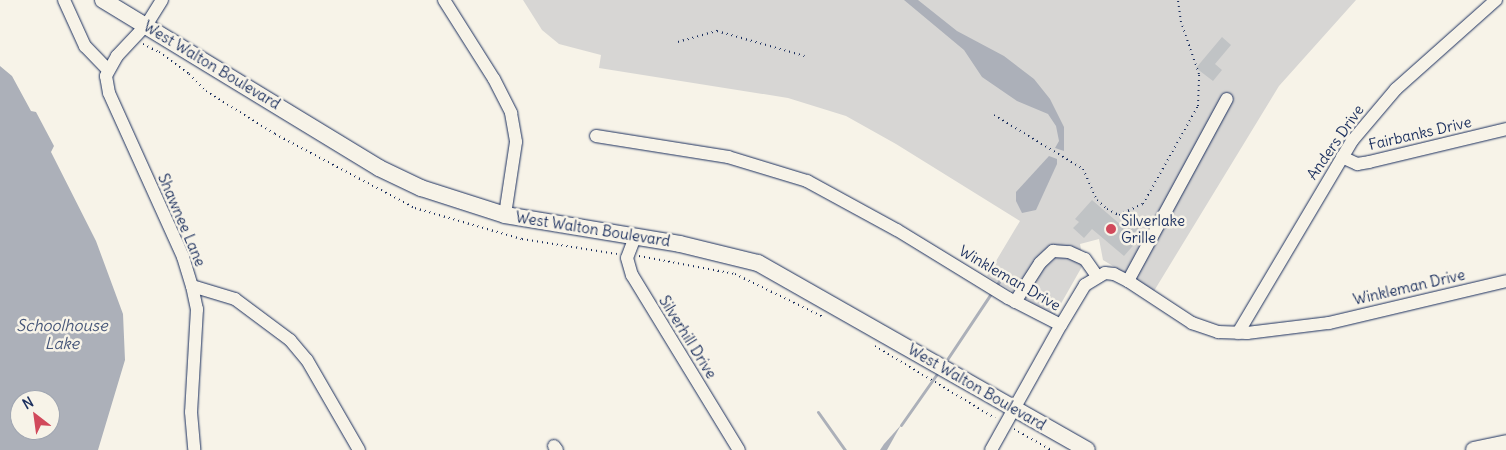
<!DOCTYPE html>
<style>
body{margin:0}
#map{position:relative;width:1506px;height:450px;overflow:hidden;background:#f7f3e8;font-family:Delius,sans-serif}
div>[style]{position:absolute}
.green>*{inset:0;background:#d7d6d4}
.water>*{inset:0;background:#acb0b9}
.stream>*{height:3px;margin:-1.5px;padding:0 1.5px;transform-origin:1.5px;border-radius:1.5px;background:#acb0b9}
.building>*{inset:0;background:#c0c3c5}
.path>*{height:2px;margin-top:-1px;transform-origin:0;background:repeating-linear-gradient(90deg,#1b2f5e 0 1px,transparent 0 5px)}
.roads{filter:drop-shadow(0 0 1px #1b2f5e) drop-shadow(0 0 1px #1b2f5e)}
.minor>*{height:12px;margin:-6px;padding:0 6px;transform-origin:6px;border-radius:6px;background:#f7f3e8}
.major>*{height:16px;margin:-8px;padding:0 8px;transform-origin:8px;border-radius:8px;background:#f7f3e8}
.dots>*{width:14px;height:14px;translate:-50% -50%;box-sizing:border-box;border:2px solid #f7f3e8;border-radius:50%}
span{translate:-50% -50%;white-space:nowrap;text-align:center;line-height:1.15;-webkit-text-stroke:5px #f7f3e8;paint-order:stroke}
.street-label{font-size:15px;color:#1b2f5e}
.poi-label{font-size:15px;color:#1b2f5e}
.left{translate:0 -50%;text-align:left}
.water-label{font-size:16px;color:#465679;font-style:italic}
.north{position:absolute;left:10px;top:390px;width:50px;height:50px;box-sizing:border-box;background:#f7f3e8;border:1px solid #9fa5b1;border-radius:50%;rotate:330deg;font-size:14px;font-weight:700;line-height:20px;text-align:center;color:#1b2f5e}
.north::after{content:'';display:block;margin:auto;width:18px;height:22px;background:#d1495b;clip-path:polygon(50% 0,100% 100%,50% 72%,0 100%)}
</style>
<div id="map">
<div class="green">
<i style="clip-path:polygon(523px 0,1356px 0,1279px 86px,1154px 291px,1103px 260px,1099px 239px,1080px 244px,1084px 263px,1054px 316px,987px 276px,1020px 221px,896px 144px,846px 116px,788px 98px,599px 68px,601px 55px,559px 44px,542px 30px)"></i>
</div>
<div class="water">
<i style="clip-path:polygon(904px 0,918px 0,957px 31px,1004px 56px,1034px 79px,1050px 99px,1064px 127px,1064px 151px,1055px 148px,1059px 141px,1056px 126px,1048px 114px,1017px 101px,982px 77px,964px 50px)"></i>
<i style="clip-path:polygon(evenodd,0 66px,12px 76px,31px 111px,36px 112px,54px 146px,51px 152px,96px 241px,123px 314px,125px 360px,98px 450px,0 450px,0 66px,20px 400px,50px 400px,50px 430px,20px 430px,20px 400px)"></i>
<i style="clip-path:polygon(1049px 156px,1057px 159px,1057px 164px,1036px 210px,1022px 213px,1016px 201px,1016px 192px)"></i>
<i style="clip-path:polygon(901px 425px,887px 450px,880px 450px,884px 444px)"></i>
</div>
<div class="stream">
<i style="left:995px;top:287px;width:10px;rotate:-53deg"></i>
<i style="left:944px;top:364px;width:87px;rotate:-56.3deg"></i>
<i style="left:818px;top:412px;width:47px;rotate:54.6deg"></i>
<i style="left:901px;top:425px;width:66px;rotate:-54.9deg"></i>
</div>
<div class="building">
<i style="clip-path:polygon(1222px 37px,1231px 45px,1215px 64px,1222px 70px,1213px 81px,1196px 68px)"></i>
<i style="clip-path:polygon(1092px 200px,1122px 226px,1128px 219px,1139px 228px,1132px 235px,1138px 240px,1124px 256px,1092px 229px,1084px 238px,1073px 228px,1079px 222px,1075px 219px)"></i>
</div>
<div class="path">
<i style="left:678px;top:42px;width:41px;rotate:-15.8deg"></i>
<i style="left:717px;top:31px;width:91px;rotate:15.9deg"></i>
<i style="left:143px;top:44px;width:18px;rotate:27deg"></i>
<i style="left:159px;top:52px;width:37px;rotate:36deg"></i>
<i style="left:189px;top:74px;width:24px;rotate:45deg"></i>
<i style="left:206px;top:91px;width:81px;rotate:31.9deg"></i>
<i style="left:275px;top:134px;width:158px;rotate:27.9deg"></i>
<i style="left:415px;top:208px;width:111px;rotate:16.2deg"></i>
<i style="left:522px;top:239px;width:96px;rotate:9deg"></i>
<i style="left:994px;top:115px;width:104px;rotate:31.2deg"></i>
<i style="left:1083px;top:169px;width:34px;rotate:66deg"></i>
<i style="left:1097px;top:200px;width:13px;rotate:42deg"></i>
<i style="left:1107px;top:209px;width:13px;rotate:27deg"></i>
<i style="left:1119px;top:215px;width:26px;rotate:-25deg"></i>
<i style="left:1143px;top:204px;width:112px;rotate:-60.7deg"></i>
<i style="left:1198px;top:106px;width:32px;rotate:-88deg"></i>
<i style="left:1199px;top:74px;width:55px;rotate:-109.1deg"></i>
<i style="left:1181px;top:22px;width:22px;rotate:-98deg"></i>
<i style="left:639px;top:256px;width:98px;rotate:10.6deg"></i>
<i style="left:735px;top:274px;width:98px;rotate:26deg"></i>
<i style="left:875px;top:346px;width:140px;rotate:31deg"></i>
<i style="left:1014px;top:429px;width:43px;rotate:29.6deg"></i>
</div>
<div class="roads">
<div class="minor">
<i style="left:64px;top:0;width:51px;rotate:65.5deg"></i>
<i style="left:85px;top:46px;width:33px;rotate:46deg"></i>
<i style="left:162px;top:0;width:28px;rotate:122deg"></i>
<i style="left:147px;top:24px;width:44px;rotate:133.2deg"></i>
<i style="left:117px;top:56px;width:23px;rotate:119deg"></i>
<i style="left:106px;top:76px;width:17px;rotate:80deg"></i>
<i style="left:109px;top:93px;width:180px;rotate:65.7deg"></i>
<i style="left:183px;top:257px;width:30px;rotate:73deg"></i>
<i style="left:192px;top:286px;width:24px;rotate:78deg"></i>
<i style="left:197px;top:309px;width:103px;rotate:93.3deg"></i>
<i style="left:191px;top:412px;width:38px;rotate:85deg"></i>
<i style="left:444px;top:0;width:93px;rotate:57.7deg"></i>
<i style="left:494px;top:79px;width:38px;rotate:63deg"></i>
<i style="left:511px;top:113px;width:29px;rotate:80deg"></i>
<i style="left:516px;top:142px;width:74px;rotate:98.6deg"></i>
<i style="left:596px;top:136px;width:134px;rotate:9deg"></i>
<i style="left:728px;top:157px;width:83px;rotate:16.9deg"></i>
<i style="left:807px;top:181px;width:102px;rotate:28.6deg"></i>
<i style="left:897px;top:230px;width:130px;rotate:31.5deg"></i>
<i style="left:1008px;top:298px;width:59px;rotate:27deg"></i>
<i style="left:1061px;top:325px;width:47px;rotate:-59deg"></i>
<i style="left:1085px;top:285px;width:23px;rotate:-31deg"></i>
<i style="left:1105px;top:273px;width:9px;rotate:6deg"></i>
<i style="left:1114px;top:274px;width:16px;rotate:27deg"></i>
<i style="left:1128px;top:281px;width:77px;rotate:33.3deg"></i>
<i style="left:1192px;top:323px;width:28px;rotate:19deg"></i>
<i style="left:1218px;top:332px;width:29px;rotate:2deg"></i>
<i style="left:1247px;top:333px;width:83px;rotate:-7deg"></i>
<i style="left:1329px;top:323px;width:182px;rotate:-13.3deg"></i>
<i style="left:1342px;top:157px;width:17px;rotate:25deg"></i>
<i style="left:1357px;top:164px;width:12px;rotate:-9deg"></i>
<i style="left:1369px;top:162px;width:141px;rotate:-13.5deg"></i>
<i style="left:635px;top:237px;width:22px;rotate:111deg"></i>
<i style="left:627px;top:258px;width:18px;rotate:74deg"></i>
<i style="left:632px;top:275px;width:205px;rotate:58.6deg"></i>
<i style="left:1128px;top:281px;width:207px;rotate:-61.5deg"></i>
<i style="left:192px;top:286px;width:45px;rotate:16.8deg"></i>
<i style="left:235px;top:299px;width:69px;rotate:36.7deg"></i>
<i style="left:290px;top:340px;width:26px;rotate:50deg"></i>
<i style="left:307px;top:360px;width:104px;rotate:60deg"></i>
<i style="left:1015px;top:302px;width:46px;rotate:-57.3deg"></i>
<i style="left:1040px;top:263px;width:18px;rotate:-43deg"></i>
<i style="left:1053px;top:251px;width:16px;rotate:4deg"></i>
<i style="left:1069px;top:252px;width:17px;rotate:24deg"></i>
<i style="left:1085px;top:259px;width:19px;rotate:55deg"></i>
<i style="left:1238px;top:333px;width:223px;rotate:-59.3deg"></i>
<i style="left:1352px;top:141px;width:68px;rotate:-49.8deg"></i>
<i style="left:1396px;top:89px;width:134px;rotate:-41.7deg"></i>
<i style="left:554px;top:446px;width:5px;rotate:53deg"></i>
<i style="left:991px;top:450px;width:143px;rotate:-60.8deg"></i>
</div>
<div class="major">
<i style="left:103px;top:0;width:323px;rotate:31.3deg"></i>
<i style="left:379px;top:168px;width:47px;rotate:25.5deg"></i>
<i style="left:421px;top:188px;width:88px;rotate:17.8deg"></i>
<i style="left:505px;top:215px;width:177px;rotate:9.4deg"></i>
<i style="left:680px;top:244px;width:80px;rotate:13.7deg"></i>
<i style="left:758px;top:263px;width:378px;rotate:29.6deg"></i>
<i style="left:1474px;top:450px;width:33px;rotate:-12deg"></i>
</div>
</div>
<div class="dots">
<i style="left:1111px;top:229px;background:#d1495b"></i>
</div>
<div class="street-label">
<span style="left:212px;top:65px;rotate:31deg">West Walton Boulevard</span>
<span style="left:1420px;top:133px;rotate:-13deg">Fairbanks Drive</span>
<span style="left:1335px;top:142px;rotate:-55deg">Anders Drive</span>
<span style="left:182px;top:220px;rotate:67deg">Shawnee Lane</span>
<span style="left:593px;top:229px;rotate:9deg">West Walton Boulevard</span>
<span style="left:1010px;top:278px;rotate:30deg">Winkleman Drive</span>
<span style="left:1409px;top:287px;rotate:-13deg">Winkleman Drive</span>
<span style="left:688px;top:337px;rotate:58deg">Silverhill Drive</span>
<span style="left:977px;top:387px;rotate:30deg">West Walton Boulevard</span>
</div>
<div class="poi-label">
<span class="left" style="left:1121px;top:229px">Silverlake<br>Grille</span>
</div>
<div class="water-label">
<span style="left:62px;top:334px">Schoolhouse<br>Lake</span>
</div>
<div class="north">N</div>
</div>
